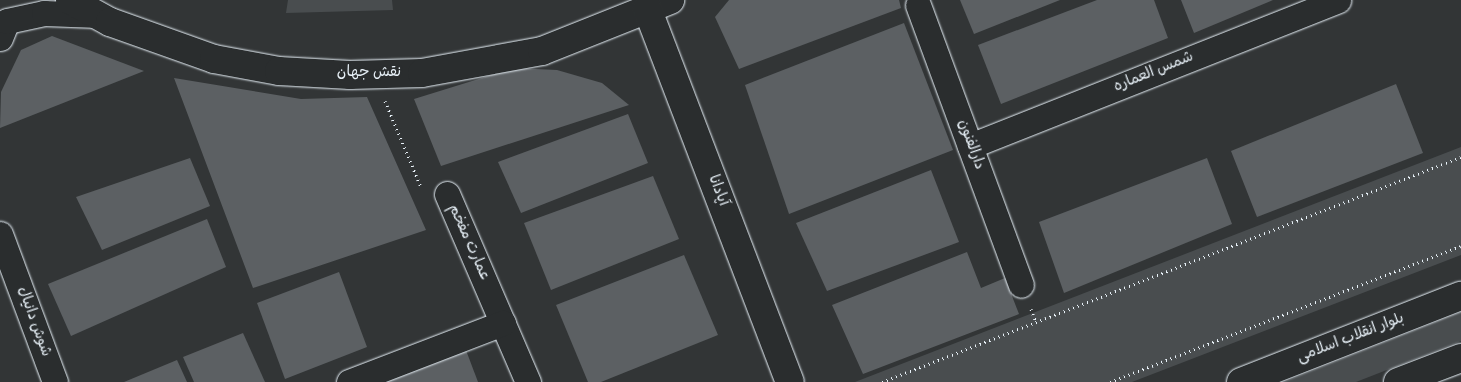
<!DOCTYPE html>
<meta charset="utf-8">
<style>
body{margin:0}
#map{position:relative;width:1461px;height:382px;overflow:hidden;background:#323536;font-family:"Gochi Hand","Playpen Sans Arabic",sans-serif}
div>[style]{position:absolute}
.green>*{inset:0;background:#494d4f}
.building>*{inset:0;background:#5c6063}
.path>*{height:3px;margin-top:-1.5px;transform-origin:0;background:repeating-linear-gradient(90deg,#e8f1f8 0 1px,transparent 0 5px)}
.roads{filter:drop-shadow(0 0 1px #e8f1f8) drop-shadow(0 0 1px #e8f1f8)}
.street>*{height:25px;margin:-12.5px;padding:0 12.5px;transform-origin:12.5px;border-radius:12.5px;background:#2a2d2e}
.secondary>*{height:28px;margin:-14px;padding:0 14px;transform-origin:14px;border-radius:14px;background:#2a2d2e}
span{translate:-50% -50%;white-space:nowrap;text-align:center;line-height:1.15;-webkit-text-stroke:4px #2a2d2e;paint-order:stroke}
.street-label{font-size:15px;color:#e8f1f8}
</style>
<div id="map">
<div class="green">
<i style="clip-path:polygon(288px 0,392px 0,393px 10px,286px 13px)"></i>
<i style="clip-path:polygon(1461px 147px,1461px 255px,1132px 382px,855px 382px)"></i>
<i style="clip-path:polygon(1461px 312px,1461px 341px,1356px 382px,1284px 382px)"></i>
</div>
<div class="building">
<i style="clip-path:polygon(729px 0,899px 0,901px 8px,739px 69px,715px 17px)"></i>
<i style="clip-path:polygon(960px 0,1060px 0,974px 34px)"></i>
<i style="clip-path:polygon(1097px 0,1154px 0,1168px 38px,1001px 104px,978px 45px)"></i>
<i style="clip-path:polygon(1181px 0,1273px 0,1194px 33px)"></i>
<i style="clip-path:polygon(904px 23px,953px 150px,789px 214px,745px 85px)"></i>
<i style="clip-path:polygon(52px 36px,144px 71px,0 128px,1px 92px,21px 50px)"></i>
<i style="clip-path:polygon(514px 68px,557px 70px,602px 83px,629px 105px,441px 166px,414px 99px)"></i>
<i style="clip-path:polygon(174px 78px,301px 99px,367px 97px,426px 230px,253px 288px)"></i>
<i style="clip-path:polygon(1396px 84px,1423px 153px,1257px 217px,1231px 151px)"></i>
<i style="clip-path:polygon(628px 114px,648px 163px,521px 213px,498px 162px)"></i>
<i style="clip-path:polygon(190px 158px,210px 206px,102px 250px,76px 197px)"></i>
<i style="clip-path:polygon(1207px 158px,1232px 224px,1064px 293px,1039px 222px)"></i>
<i style="clip-path:polygon(931px 170px,959px 242px,827px 291px,796px 223px)"></i>
<i style="clip-path:polygon(653px 176px,679px 239px,551px 290px,524px 223px)"></i>
<i style="clip-path:polygon(207px 219px,226px 267px,71px 336px,48px 284px)"></i>
<i style="clip-path:polygon(967px 252px,981px 288px,1005px 278px,1019px 314px,863px 374px,832px 305px)"></i>
<i style="clip-path:polygon(684px 255px,718px 335px,601px 382px,588px 382px,556px 305px)"></i>
<i style="clip-path:polygon(339px 272px,367px 347px,285px 379px,257px 303px)"></i>
<i style="clip-path:polygon(243px 333px,265px 382px,194px 382px,183px 357px)"></i>
<i style="clip-path:polygon(464px 345px,478px 382px,378px 382px)"></i>
<i style="clip-path:polygon(177px 360px,187px 382px,124px 382px)"></i>
</div>
<div class="path">
<i style="left:385px;top:101px;width:93px;rotate:67.3deg"></i>
<i style="left:1031px;top:309px;width:14px;rotate:69deg"></i>
<i style="left:882px;top:382px;width:621px;rotate:-21.24deg"></i>
<i style="left:1110px;top:382px;width:376px;rotate:-21.2deg"></i>
</div>
<div class="roads">
<div class="street">
<i style="left:918px;top:5px;width:298px;rotate:69.8deg"></i>
<i style="left:0;top:38px;width:18px;rotate:-68deg"></i>
<i style="left:7px;top:21px;width:38px;rotate:-12deg"></i>
<i style="left:44px;top:13px;width:54px;rotate:2.1deg"></i>
<i style="left:970px;top:146px;width:396px;rotate:-21.6deg"></i>
<i style="left:447px;top:194px;width:205px;rotate:66.7deg"></i>
<i style="left:0;top:234px;width:158px;rotate:69.6deg"></i>
<i style="left:349px;top:382px;width:165px;rotate:-21deg"></i>
</div>
<div class="secondary">
<i style="left:70px;top:0;width:46px;rotate:28.8deg"></i>
<i style="left:110px;top:22px;width:110px;rotate:19.6deg"></i>
<i style="left:214px;top:59px;width:66px;rotate:10.5deg"></i>
<i style="left:279px;top:71px;width:71px;rotate:3.2deg"></i>
<i style="left:350px;top:75px;width:72px;rotate:-1.6deg"></i>
<i style="left:422px;top:73px;width:122px;rotate:-10.4deg"></i>
<i style="left:542px;top:51px;width:138px;rotate:-21.7deg"></i>
<i style="left:647px;top:8px;width:400px;rotate:69.1deg"></i>
<i style="left:1241px;top:382px;width:236px;rotate:-21.4deg"></i>
<i style="left:1398px;top:382px;width:67px;rotate:-20.9deg"></i>
</div>
</div>
<div class="street-label">
<span style="left:1154px;top:73px;rotate:-22deg">شمس العماره</span>
<span style="left:369px;top:74px">نقش جهان</span>
<span style="left:970px;top:145px;rotate:70deg">دارالفنون</span>
<span style="left:717px;top:191px;rotate:69deg">آپادانا</span>
<span style="left:468px;top:243px;rotate:66deg">عمارت مفخم</span>
<span style="left:33px;top:322px;rotate:70deg">شوش دانیال</span>
<span style="left:1351px;top:339px;rotate:-21deg">بلوار انقلاب اسلامی</span>
</div>
</div>
